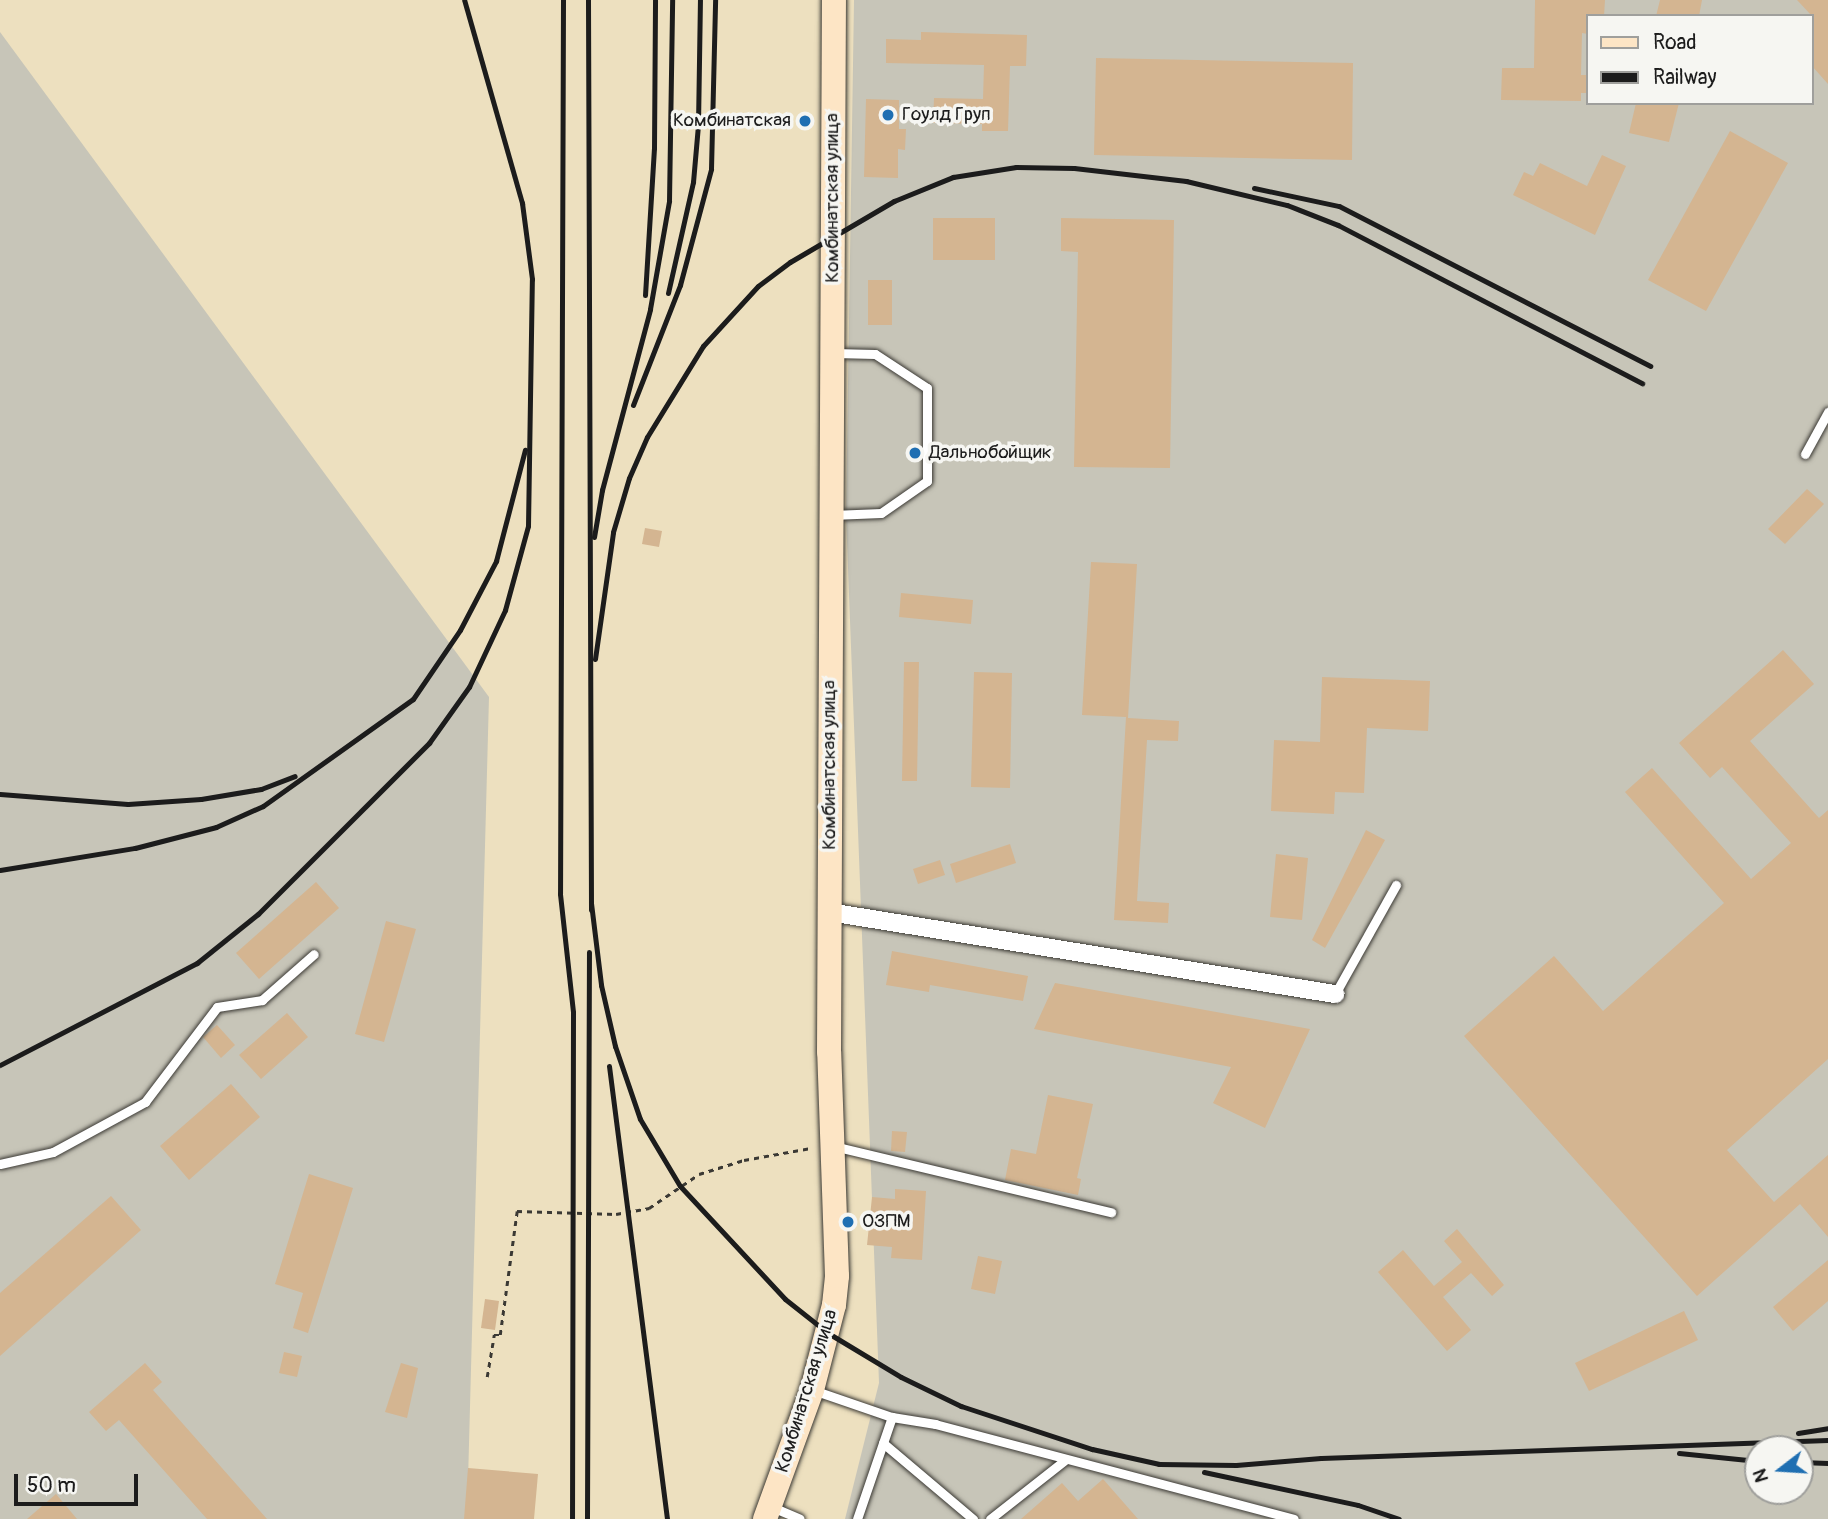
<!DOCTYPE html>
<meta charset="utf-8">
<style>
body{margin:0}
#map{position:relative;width:1828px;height:1519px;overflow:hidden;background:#ede0bf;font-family:Pangolin,sans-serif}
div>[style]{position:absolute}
.industrial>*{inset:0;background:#c7c5b8}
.building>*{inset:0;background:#d4b591}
.path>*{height:2.5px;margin-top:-1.25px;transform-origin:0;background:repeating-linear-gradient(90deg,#3b3934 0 5px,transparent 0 10px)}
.roads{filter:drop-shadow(0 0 2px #3b3934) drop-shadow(0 0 2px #3b3934)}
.lane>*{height:9px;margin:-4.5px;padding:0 4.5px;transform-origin:4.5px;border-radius:4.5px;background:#fff}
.street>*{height:18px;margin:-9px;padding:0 9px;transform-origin:9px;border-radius:9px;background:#fff}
.secondary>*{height:24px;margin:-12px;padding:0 12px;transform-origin:12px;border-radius:12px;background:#fde5c5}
.rail>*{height:5px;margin:-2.5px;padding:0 2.5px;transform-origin:2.5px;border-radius:2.5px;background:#1c1c1c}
.dots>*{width:19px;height:19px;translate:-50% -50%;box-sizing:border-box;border:4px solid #f6f6f2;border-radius:50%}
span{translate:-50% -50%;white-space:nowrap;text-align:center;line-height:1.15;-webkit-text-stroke:7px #f6f6f2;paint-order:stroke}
.poi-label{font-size:19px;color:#1c1c1c}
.left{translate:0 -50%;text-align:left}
.right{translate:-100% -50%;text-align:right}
.street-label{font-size:19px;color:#1c1c1c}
.legend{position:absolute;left:1586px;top:14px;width:228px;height:91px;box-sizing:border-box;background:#f6f6f2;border:2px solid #9f9f9c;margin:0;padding:9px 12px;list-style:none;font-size:21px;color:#1c1c1c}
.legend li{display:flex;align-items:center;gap:14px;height:35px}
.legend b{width:35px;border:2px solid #9f9f9c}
.north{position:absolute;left:1744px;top:1435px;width:70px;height:70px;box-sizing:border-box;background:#f6f6f2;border:2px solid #9f9f9c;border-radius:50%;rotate:253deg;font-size:19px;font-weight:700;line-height:28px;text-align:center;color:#1c1c1c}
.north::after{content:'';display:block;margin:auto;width:24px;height:32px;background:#1f6fb2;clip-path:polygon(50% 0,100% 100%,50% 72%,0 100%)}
.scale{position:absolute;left:14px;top:1474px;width:124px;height:32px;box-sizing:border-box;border:4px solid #1c1c1c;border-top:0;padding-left:9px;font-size:21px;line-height:24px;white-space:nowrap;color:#1c1c1c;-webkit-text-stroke:5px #f6f6f2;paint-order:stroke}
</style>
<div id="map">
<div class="industrial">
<i style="clip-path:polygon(evenodd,854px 0,1828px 0,1828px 1519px,845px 1519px,879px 1383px,846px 515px,854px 0,1588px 16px,1812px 16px,1812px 103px,1588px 103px,1588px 16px,854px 0,1758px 1449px,1800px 1449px,1800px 1491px,1758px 1491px,1758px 1449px)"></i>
<i style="clip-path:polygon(0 32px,489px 697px,467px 1519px,0 1519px)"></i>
</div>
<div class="building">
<i style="clip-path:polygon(1535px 0,1605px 0,1604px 16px,1588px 16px,1588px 34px,1582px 33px,1581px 75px,1588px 75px,1588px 93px,1581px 93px,1581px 101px,1501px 100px,1502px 68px,1534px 68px)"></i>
<i style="clip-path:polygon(1660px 0,1702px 0,1699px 16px,1656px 16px)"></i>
<i style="clip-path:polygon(1797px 0,1828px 0,1828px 84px,1812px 66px,1812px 16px)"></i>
<i style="clip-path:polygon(921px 32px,1027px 35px,1026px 66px,1010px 66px,1008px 131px,982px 131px,982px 124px,933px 123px,934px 98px,983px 99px,984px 65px,886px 63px,886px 39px,921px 40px)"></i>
<i style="clip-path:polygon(1096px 58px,1353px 63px,1352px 160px,1094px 155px)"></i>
<i style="clip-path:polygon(866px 99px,899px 100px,899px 129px,906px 129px,905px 150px,898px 149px,898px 178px,864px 177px)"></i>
<i style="clip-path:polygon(1636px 103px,1679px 103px,1669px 142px,1629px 133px)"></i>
<i style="clip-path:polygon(1730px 131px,1788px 163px,1706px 311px,1648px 280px)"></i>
<i style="clip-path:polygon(1602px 155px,1626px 166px,1595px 235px,1513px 195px,1524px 172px,1533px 176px,1540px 163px,1587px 186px)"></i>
<i style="clip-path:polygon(933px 218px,995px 218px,995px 260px,933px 260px)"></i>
<i style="clip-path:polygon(1061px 218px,1174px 220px,1170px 468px,1074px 467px,1078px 252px,1061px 251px)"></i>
<i style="clip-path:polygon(868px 280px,892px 280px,892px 325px,868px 325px)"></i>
<i style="clip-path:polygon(1807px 489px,1824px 504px,1785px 544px,1768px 529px)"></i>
<i style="clip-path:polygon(645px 528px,662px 531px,659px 547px,642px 544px)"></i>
<i style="clip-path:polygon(1091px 562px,1137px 564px,1128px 718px,1179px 721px,1178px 741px,1147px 740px,1137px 901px,1169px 903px,1168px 923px,1114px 920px,1126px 717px,1082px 715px)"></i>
<i style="clip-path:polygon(901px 593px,973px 600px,971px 624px,899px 617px)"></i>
<i style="clip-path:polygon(1783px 650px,1814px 684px,1750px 741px,1819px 818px,1828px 810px,1828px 1059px,1727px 1150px,1774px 1202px,1828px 1155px,1828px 1237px,1800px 1204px,1697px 1296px,1464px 1036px,1554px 956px,1603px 1011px,1724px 903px,1625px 792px,1652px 768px,1751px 879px,1791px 843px,1722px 767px,1710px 778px,1679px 743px)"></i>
<i style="clip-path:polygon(904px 662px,919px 662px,917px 781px,902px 781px)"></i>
<i style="clip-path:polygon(974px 672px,1012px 673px,1010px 788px,971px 787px)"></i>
<i style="clip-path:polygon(1322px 677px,1430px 681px,1428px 731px,1367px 728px,1364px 793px,1335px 792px,1334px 814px,1271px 811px,1274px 740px,1320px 742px)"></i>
<i style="clip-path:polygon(1366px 830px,1385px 840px,1325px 948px,1312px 940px)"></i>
<i style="clip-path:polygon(1010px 844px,1016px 863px,956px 883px,950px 864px)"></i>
<i style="clip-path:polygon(1276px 854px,1308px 858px,1302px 920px,1270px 917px)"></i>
<i style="clip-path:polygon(940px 860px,945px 875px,918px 884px,913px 869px)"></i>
<i style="clip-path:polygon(316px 882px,339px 908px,259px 979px,236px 953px)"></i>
<i style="clip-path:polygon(386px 921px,416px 929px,384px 1042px,355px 1034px)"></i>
<i style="clip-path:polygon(892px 951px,1028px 976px,1023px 1001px,930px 985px,929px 992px,886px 985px)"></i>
<i style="clip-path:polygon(1055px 983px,1128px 996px,1310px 1029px,1265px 1128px,1213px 1103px,1231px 1067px,1034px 1029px)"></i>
<i style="clip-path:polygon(287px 1013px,308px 1037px,261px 1079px,239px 1055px)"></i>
<i style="clip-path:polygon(217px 1025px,235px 1045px,221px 1058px,203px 1037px)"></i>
<i style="clip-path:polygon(231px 1084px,260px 1117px,189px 1180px,160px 1146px)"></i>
<i style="clip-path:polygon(1048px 1095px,1093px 1104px,1077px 1178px,1081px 1179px,1078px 1195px,1005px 1180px,1011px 1149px,1036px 1154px)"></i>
<i style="clip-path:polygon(892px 1131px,907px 1132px,905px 1152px,891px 1151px)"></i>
<i style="clip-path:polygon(309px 1174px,353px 1188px,308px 1333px,293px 1328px,303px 1293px,275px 1284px)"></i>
<i style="clip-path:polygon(895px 1189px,926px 1191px,922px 1260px,891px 1258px,892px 1247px,867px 1245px,872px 1197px,895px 1199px)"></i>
<i style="clip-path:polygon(111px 1196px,141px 1230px,0 1356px,0 1293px)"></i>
<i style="clip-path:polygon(1457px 1229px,1504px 1285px,1492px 1296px,1471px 1273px,1443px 1297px,1471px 1330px,1447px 1351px,1378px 1272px,1403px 1250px,1434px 1286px,1462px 1262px,1444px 1241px)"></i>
<i style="clip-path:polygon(978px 1256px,1002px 1261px,995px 1294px,971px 1289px)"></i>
<i style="clip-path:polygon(1828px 1260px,1828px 1301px,1793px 1331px,1773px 1307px)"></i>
<i style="clip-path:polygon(485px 1299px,499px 1301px,495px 1330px,481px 1328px)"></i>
<i style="clip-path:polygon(1684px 1311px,1698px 1340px,1589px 1391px,1575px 1363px)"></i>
<i style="clip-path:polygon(284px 1352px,302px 1356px,297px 1377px,279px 1373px)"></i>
<i style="clip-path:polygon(145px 1363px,162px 1382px,153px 1390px,267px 1519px,207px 1519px,119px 1420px,106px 1431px,89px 1412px)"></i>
<i style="clip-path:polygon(401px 1363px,418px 1368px,407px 1418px,385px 1412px)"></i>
<i style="clip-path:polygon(468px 1468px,538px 1474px,534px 1519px,464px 1519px)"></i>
<i style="clip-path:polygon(1103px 1479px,1138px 1519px,1021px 1519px,1062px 1483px,1078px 1501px)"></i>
<i style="clip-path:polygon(56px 1494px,77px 1519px,27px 1519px)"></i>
</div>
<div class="path">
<i style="left:487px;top:1377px;width:43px;rotate:-80.5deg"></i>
<i style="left:494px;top:1335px;width:6px"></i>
<i style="left:500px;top:1335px;width:125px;rotate:-82.2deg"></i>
<i style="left:517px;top:1211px;width:99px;rotate:1.7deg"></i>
<i style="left:616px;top:1214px;width:34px;rotate:-10deg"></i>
<i style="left:649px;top:1208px;width:60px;rotate:-34.2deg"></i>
<i style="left:699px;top:1174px;width:47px;rotate:-17.3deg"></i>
<i style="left:744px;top:1160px;width:68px;rotate:-10.2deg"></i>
</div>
<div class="roads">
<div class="lane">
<i style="left:1805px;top:454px;width:48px;rotate:-61.3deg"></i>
<i style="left:832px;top:515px;width:49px;rotate:-2.3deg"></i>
<i style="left:881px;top:513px;width:56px;rotate:-34.8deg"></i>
<i style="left:927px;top:481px;width:93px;rotate:-90deg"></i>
<i style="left:927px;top:388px;width:62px;rotate:-146.8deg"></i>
<i style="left:875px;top:354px;width:41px;rotate:-178.6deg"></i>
<i style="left:1335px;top:994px;width:125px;rotate:-60.8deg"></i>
<i style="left:833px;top:1146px;width:286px;rotate:13.4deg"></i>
<i style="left:0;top:1164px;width:54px;rotate:-12.8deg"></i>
<i style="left:53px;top:1152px;width:105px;rotate:-28.5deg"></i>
<i style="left:145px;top:1102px;width:119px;rotate:-52.8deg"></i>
<i style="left:217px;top:1007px;width:46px;rotate:-8.8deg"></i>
<i style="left:262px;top:1000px;width:69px;rotate:-41.5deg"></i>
<i style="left:813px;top:1390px;width:83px;rotate:18.9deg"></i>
<i style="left:892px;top:1417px;width:44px;rotate:9.2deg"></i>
<i style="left:935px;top:1424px;width:371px;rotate:14.8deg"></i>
<i style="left:883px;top:1443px;width:118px;rotate:40.2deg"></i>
<i style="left:772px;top:1507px;width:30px;rotate:23deg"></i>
<i style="left:857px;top:1519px;width:108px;rotate:-71.1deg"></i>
<i style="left:990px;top:1519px;width:95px;rotate:-38.2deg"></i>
</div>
<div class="street">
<i style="left:829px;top:912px;width:513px;rotate:9.21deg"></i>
</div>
<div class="secondary">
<i style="left:765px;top:1519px;width:137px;rotate:-70deg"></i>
<i style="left:812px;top:1390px;width:88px;rotate:-75.5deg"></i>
<i style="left:834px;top:1305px;width:29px;rotate:-84deg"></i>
<i style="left:837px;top:1276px;width:224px;rotate:-92deg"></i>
<i style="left:829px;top:1052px;width:1052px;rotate:-89.73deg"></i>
</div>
</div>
<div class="rail">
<i style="left:563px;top:0;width:894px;rotate:90.19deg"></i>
<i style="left:560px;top:894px;width:119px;rotate:83.7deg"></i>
<i style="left:573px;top:1012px;width:507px;rotate:90.11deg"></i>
<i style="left:588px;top:0;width:910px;rotate:89.81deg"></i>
<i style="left:1254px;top:188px;width:87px;rotate:12deg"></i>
<i style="left:1339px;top:206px;width:350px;rotate:27.2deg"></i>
<i style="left:668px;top:293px;width:114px;rotate:-77.3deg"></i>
<i style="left:693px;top:182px;width:57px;rotate:-85deg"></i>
<i style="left:698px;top:125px;width:125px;rotate:-89.1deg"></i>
<i style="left:645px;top:295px;width:147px;rotate:-86.5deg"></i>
<i style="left:654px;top:148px;width:148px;rotate:-89.6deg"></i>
<i style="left:633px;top:405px;width:129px;rotate:-68.6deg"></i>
<i style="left:680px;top:285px;width:120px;rotate:-75deg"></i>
<i style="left:711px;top:169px;width:169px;rotate:-88.6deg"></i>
<i style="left:594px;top:537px;width:48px;rotate:-80.3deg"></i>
<i style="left:602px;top:490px;width:187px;rotate:-75.1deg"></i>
<i style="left:650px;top:309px;width:110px;rotate:-80deg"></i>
<i style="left:669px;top:201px;width:201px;rotate:-89.1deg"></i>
<i style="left:595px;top:659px;width:128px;rotate:-81.9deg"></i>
<i style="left:613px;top:532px;width:56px;rotate:-73.5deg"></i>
<i style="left:629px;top:478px;width:45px;rotate:-66.3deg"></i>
<i style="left:647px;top:437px;width:107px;rotate:-58.4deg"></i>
<i style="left:703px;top:346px;width:81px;rotate:-47.5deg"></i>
<i style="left:758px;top:286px;width:40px;rotate:-37deg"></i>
<i style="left:790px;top:262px;width:121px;rotate:-30.4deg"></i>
<i style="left:894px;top:201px;width:64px;rotate:-22.1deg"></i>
<i style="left:953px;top:177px;width:64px;rotate:-9deg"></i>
<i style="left:1016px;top:167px;width:58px;rotate:1deg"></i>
<i style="left:1074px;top:168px;width:113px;rotate:6.6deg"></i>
<i style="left:1186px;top:181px;width:104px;rotate:13.4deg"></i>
<i style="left:1287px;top:205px;width:55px;rotate:21.4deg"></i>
<i style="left:1338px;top:225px;width:343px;rotate:27.5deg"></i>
<i style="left:0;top:794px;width:128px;rotate:4.5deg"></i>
<i style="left:128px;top:804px;width:73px;rotate:-3.9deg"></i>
<i style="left:201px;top:799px;width:61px;rotate:-9.5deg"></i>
<i style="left:261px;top:789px;width:36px;rotate:-21deg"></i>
<i style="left:0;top:870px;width:137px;rotate:-9.3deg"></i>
<i style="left:135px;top:848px;width:84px;rotate:-14.5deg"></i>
<i style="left:216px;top:827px;width:51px;rotate:-24.1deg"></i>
<i style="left:263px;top:806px;width:184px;rotate:-35.5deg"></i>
<i style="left:413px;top:699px;width:83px;rotate:-55.7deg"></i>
<i style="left:460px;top:630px;width:78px;rotate:-62.4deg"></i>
<i style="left:496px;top:561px;width:115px;rotate:-75.4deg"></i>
<i style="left:591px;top:903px;width:83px;rotate:83deg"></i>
<i style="left:601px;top:985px;width:63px;rotate:77.1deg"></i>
<i style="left:615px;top:1046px;width:77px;rotate:71.1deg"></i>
<i style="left:640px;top:1119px;width:78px;rotate:59.2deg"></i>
<i style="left:680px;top:1186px;width:154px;rotate:47.1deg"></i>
<i style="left:785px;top:1299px;width:55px;rotate:38.3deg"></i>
<i style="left:828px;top:1333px;width:85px;rotate:31.1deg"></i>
<i style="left:901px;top:1377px;width:67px;rotate:25.8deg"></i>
<i style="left:961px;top:1406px;width:138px;rotate:18.2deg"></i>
<i style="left:1092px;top:1449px;width:69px;rotate:12.6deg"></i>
<i style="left:1159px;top:1464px;width:77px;rotate:0.7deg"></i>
<i style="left:1236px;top:1465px;width:85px;rotate:-4.7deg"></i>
<i style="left:1321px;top:1458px;width:507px;rotate:-2.03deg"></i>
<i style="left:0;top:1065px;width:222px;rotate:-27.4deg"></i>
<i style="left:197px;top:963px;width:78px;rotate:-38.8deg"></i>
<i style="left:258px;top:914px;width:242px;rotate:-45deg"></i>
<i style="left:429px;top:743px;width:69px;rotate:-54.5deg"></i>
<i style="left:469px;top:687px;width:85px;rotate:-64.9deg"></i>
<i style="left:505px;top:610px;width:87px;rotate:-74.7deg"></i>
<i style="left:528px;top:526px;width:247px;rotate:-89.1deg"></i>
<i style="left:532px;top:279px;width:77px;rotate:-97.5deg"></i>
<i style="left:522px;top:203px;width:211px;rotate:-105.9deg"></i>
<i style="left:609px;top:1066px;width:457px;rotate:82.7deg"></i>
<i style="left:1798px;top:1433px;width:30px;rotate:-9deg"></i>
<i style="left:1679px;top:1453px;width:79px;rotate:5.8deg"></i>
<i style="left:1800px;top:1462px;width:28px;rotate:2deg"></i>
<i style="left:1204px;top:1472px;width:157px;rotate:12.1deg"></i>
<i style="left:1358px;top:1505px;width:43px;rotate:18.9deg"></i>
<i style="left:587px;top:1519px;width:567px;rotate:-89.8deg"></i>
</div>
<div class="dots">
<i style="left:888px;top:115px;background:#1f6fb2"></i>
<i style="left:805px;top:121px;background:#1f6fb2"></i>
<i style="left:915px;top:453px;background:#1f6fb2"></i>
<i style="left:848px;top:1222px;background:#1f6fb2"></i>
</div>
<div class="poi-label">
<span class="left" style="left:902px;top:115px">Гоулд Груп</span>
<span class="right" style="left:791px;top:121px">Комбинатская</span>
<span class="left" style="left:929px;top:453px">Дальнобойщик</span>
<span class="left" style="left:862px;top:1222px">ОЗПМ</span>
</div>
<div class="street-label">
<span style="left:833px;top:198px;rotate:-90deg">Комбинатская улица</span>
<span style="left:830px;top:765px;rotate:-90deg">Комбинатская улица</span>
<span style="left:807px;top:1391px;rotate:-73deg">Комбинатская улица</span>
</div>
<ul class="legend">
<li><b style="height:9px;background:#fde5c5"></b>Road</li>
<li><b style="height:9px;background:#1c1c1c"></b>Railway</li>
</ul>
<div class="north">N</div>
<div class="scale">50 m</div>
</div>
